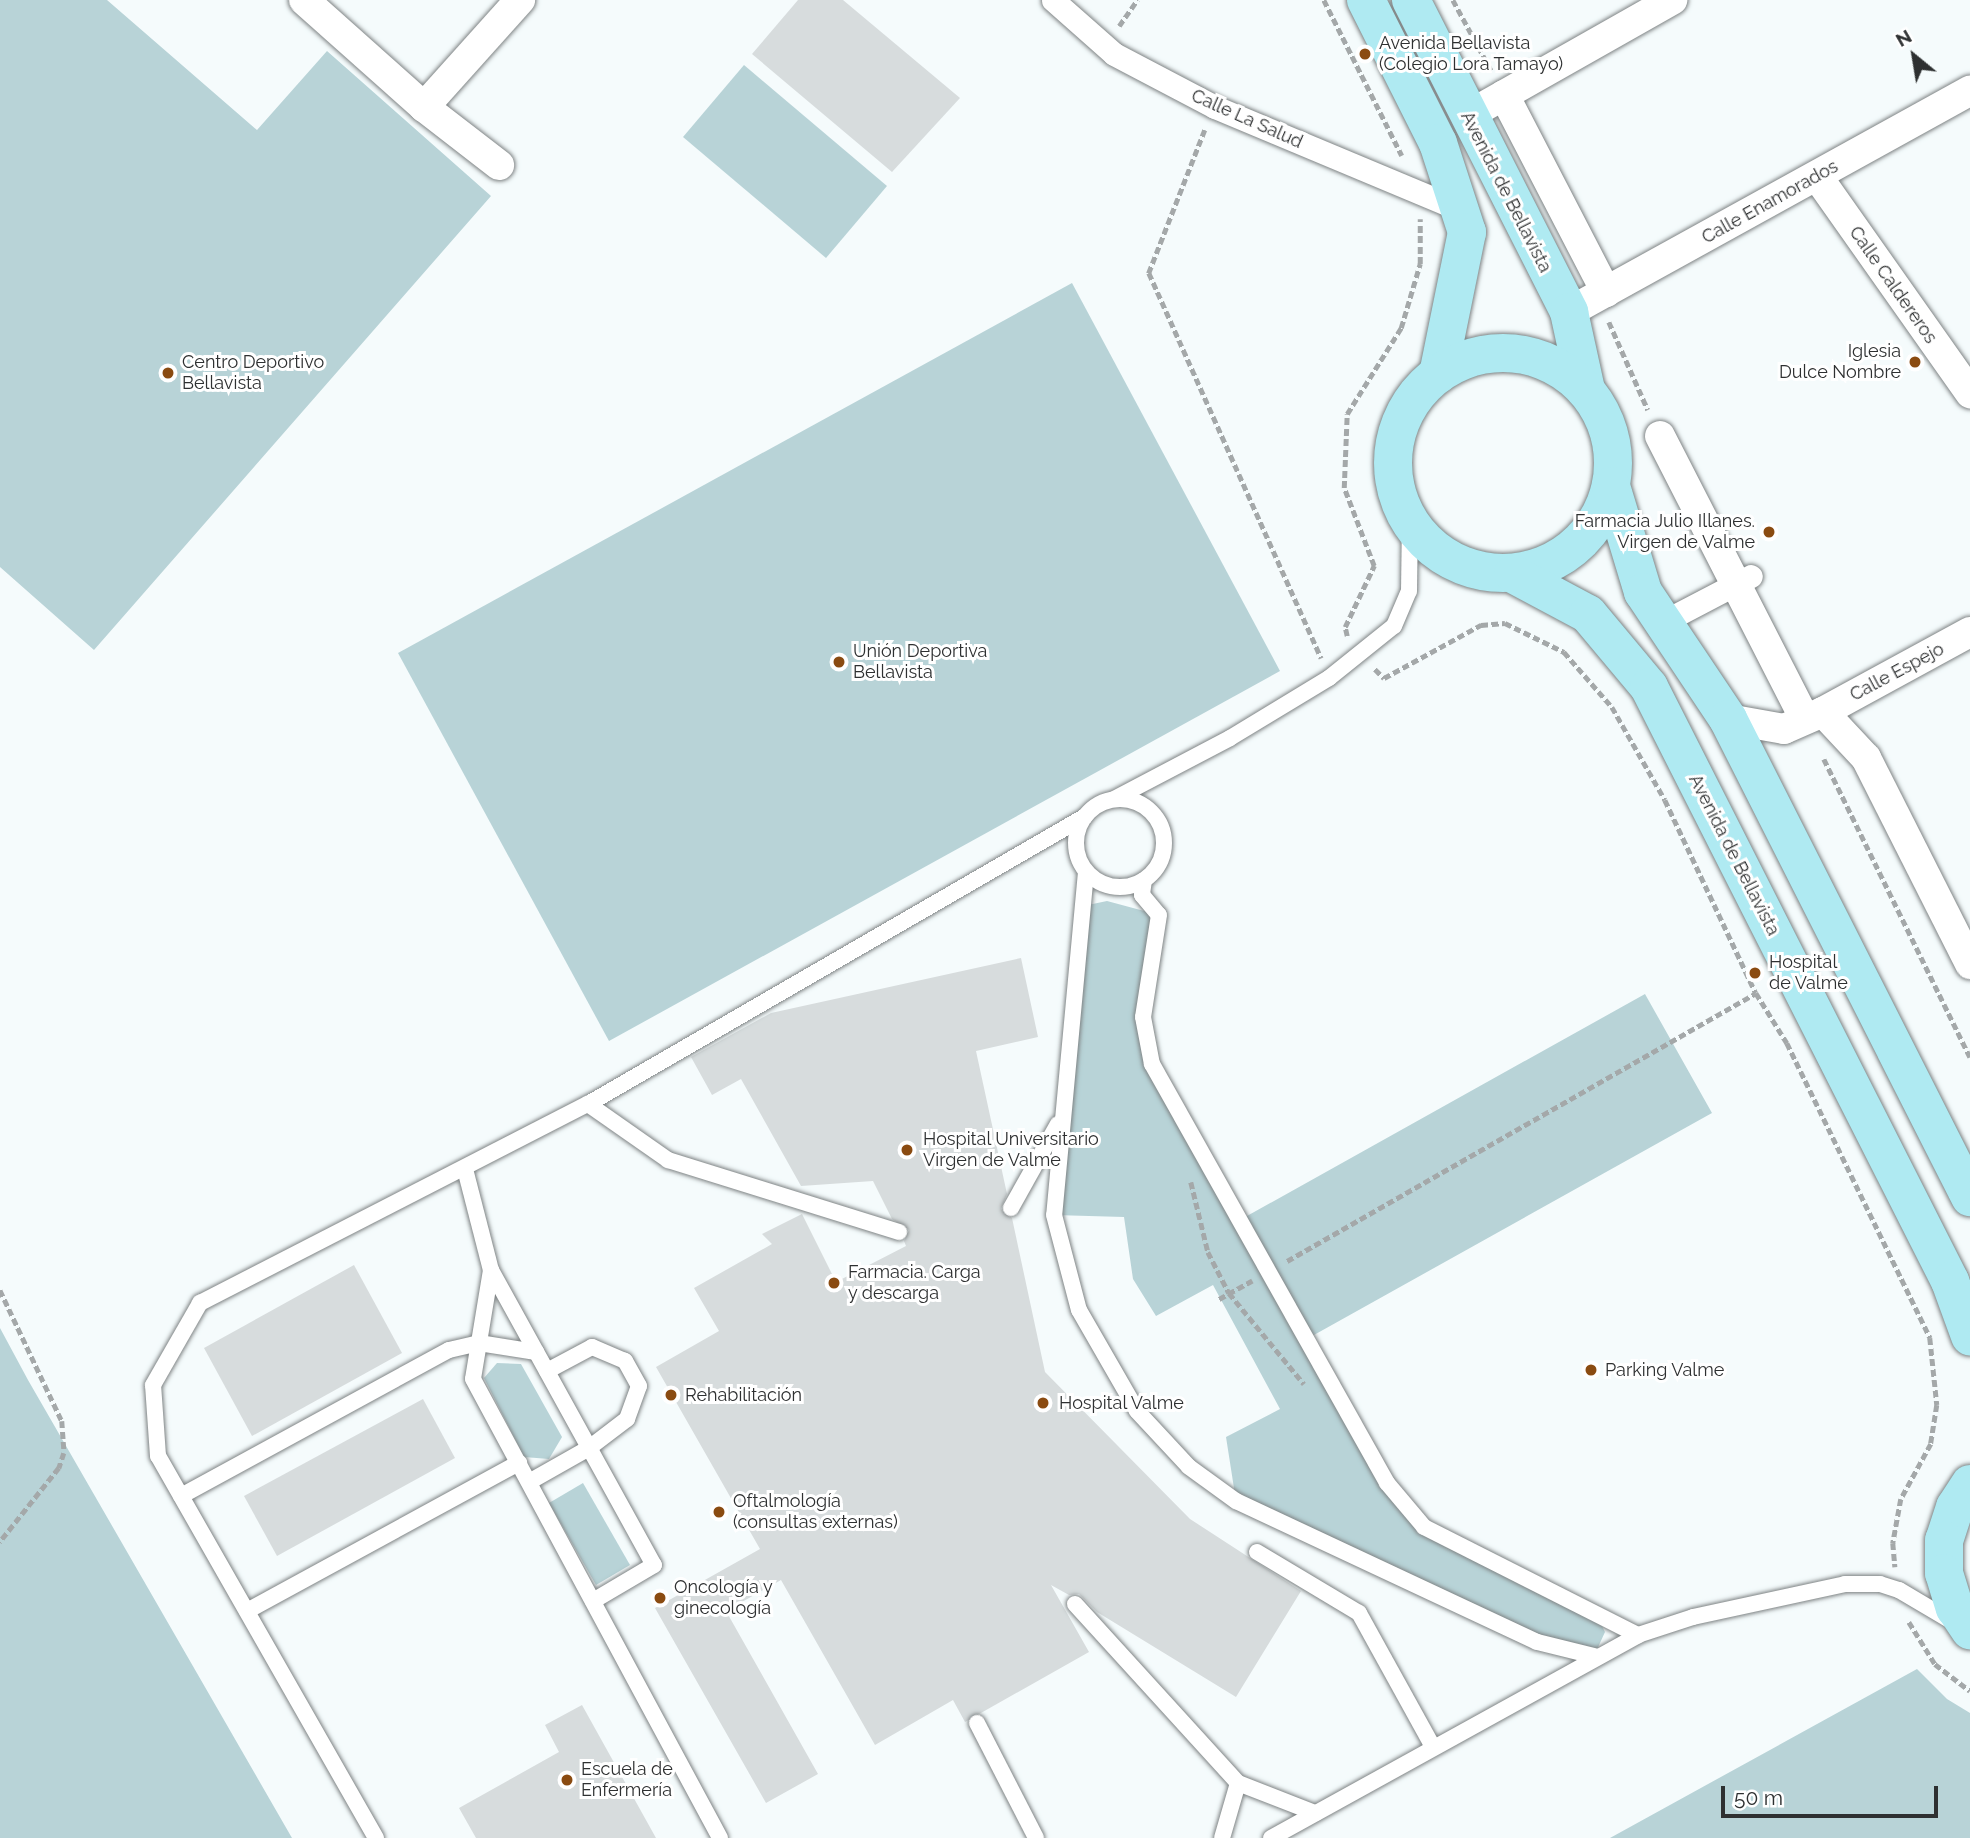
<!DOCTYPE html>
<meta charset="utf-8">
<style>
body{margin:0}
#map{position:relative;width:1970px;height:1838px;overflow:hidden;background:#f5fbfc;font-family:Raleway,sans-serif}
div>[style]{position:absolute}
.green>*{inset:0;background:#b8d3d7}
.building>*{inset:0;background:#d7dcdd}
.path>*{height:4.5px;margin-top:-2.25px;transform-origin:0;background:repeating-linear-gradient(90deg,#a4a8a9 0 7px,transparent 0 10.5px)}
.roads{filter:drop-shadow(0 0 2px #7e8384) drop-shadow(0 0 2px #7e8384)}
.service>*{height:16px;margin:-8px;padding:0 8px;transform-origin:8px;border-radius:8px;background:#fff}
.service>.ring{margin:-8px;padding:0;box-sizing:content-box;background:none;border:16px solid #fff;border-radius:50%}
.pedestrian>*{height:23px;margin:-11.5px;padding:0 11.5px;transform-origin:11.5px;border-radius:11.5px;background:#fff}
.minor>*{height:30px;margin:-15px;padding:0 15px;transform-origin:15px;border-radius:15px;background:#fff}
.primary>*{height:38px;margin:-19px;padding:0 19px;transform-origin:19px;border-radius:19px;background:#afeaf2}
.primary>.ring{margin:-19px;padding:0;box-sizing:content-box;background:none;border:38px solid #afeaf2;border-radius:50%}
.dots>*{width:19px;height:19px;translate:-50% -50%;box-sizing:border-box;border:4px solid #fff;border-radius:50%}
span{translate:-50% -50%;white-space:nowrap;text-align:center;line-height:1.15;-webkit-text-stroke:6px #fff;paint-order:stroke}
.poi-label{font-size:18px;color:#2e3031}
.left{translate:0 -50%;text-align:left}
.right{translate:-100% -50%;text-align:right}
.street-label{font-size:18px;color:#2e3031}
.north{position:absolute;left:1879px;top:21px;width:70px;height:70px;-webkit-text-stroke:5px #fff;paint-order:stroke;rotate:330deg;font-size:19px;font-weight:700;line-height:28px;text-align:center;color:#2e3031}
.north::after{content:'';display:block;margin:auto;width:24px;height:32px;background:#2e3031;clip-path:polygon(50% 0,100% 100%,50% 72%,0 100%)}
.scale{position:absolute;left:1721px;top:1786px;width:217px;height:32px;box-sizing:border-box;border:4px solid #2e3031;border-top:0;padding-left:9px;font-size:21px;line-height:24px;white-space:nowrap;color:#2e3031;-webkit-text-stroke:5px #fff;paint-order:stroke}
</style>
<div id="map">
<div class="green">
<i style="clip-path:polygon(0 0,107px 0,257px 130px,327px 51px,491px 196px,94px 650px,0 567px)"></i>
<i style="clip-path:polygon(744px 65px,887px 186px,826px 258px,683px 137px)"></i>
<i style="clip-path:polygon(1072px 283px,1280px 671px,609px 1041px,398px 653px)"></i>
<i style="clip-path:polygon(1107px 901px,1159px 915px,1143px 1017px,1152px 1063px,1238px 1221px,1645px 994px,1712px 1113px,1305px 1340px,1424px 1527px,1595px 1612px,1605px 1632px,1594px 1656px,1537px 1642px,1236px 1501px,1226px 1437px,1280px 1409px,1213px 1285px,1156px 1316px,1133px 1279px,1124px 1217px,1054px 1215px,1083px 906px)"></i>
<i style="clip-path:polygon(0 1328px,28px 1380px,292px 1838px,0 1838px)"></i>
<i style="clip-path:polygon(497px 1363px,521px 1364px,562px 1437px,549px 1459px,524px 1457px,484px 1378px)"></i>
<i style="clip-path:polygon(583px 1483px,630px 1565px,596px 1585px,549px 1503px)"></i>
<i style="clip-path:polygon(1917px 1669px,1947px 1699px,1970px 1713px,1970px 1838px,1610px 1838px)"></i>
</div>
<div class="building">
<i style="clip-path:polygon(798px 0,843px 0,960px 98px,892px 172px,752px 54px)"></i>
<i style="clip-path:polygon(1021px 958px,1038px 1037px,976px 1051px,1007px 1194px,1001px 1209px,1012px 1218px,1045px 1372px,1190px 1519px,1301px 1591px,1236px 1697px,1097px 1612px,1079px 1594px,1069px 1595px,1051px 1585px,1089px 1652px,965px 1722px,953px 1700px,875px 1745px,781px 1580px,726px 1611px,818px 1774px,766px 1803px,655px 1608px,760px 1549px,656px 1367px,719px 1331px,694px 1288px,772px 1244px,762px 1234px,802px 1214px,836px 1282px,906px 1246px,904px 1241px,909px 1230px,892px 1219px,873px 1181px,801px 1186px,741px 1079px,712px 1095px,691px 1057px,771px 1013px)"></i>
<i style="clip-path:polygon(354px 1265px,402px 1353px,252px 1436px,204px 1348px)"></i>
<i style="clip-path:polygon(423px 1399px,455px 1458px,277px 1556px,244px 1496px)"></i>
<i style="clip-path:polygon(582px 1705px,656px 1838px,476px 1838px,459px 1808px,559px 1752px,545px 1725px)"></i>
</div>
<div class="path">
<i style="left:1324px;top:0;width:174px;rotate:63.4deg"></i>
<i style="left:1453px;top:0;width:80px;rotate:61.5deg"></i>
<i style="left:1119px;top:26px;width:32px;rotate:-55deg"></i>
<i style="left:1205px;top:130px;width:154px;rotate:111.4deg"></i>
<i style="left:1149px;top:273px;width:422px;rotate:65.9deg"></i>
<i style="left:1609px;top:322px;width:96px;rotate:66.1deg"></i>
<i style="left:1347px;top:636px;width:9px;rotate:-103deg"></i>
<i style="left:1345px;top:627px;width:68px;rotate:-64.6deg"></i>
<i style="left:1374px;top:566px;width:84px;rotate:-111deg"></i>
<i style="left:1344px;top:488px;width:74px;rotate:-87.7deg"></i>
<i style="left:1347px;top:414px;width:102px;rotate:-57.9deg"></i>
<i style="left:1401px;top:328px;width:67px;rotate:-73.5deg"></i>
<i style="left:1420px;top:264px;width:45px;rotate:-90deg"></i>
<i style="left:1375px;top:669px;width:13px;rotate:45deg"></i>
<i style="left:1384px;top:678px;width:111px;rotate:-28.7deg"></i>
<i style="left:1481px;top:625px;width:24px;rotate:-5deg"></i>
<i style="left:1505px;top:623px;width:66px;rotate:26.2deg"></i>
<i style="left:1564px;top:652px;width:73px;rotate:48.9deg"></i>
<i style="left:1612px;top:707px;width:107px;rotate:60.3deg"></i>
<i style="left:1665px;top:800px;width:213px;rotate:64.8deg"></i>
<i style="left:1756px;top:993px;width:59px;rotate:58.2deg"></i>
<i style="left:1787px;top:1043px;width:328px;rotate:64.1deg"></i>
<i style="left:1930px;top:1338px;width:67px;rotate:84deg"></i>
<i style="left:1937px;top:1405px;width:39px;rotate:99deg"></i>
<i style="left:1931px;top:1444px;width:63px;rotate:118.6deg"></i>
<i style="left:1901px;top:1499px;width:45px;rotate:100.3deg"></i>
<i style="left:1893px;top:1543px;width:24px;rotate:85deg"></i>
<i style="left:1824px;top:759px;width:332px;rotate:63.9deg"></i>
<i style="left:1191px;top:1182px;width:72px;rotate:76.3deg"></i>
<i style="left:1208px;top:1252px;width:46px;rotate:62.9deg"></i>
<i style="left:1229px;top:1293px;width:118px;rotate:50.5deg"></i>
<i style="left:1287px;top:1261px;width:540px;rotate:-29.74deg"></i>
<i style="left:0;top:1290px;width:145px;rotate:64.7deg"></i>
<i style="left:62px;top:1421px;width:32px;rotate:86deg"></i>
<i style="left:64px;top:1453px;width:16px;rotate:108deg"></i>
<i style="left:59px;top:1468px;width:95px;rotate:128.6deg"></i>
<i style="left:1219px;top:1299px;width:38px;rotate:-29deg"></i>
<i style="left:1909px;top:1622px;width:49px;rotate:58.2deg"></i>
<i style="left:1935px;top:1664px;width:44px;rotate:37.6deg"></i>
</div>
<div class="roads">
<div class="service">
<i style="left:1114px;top:799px;width:131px;rotate:-27.7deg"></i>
<i style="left:1230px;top:738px;width:116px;rotate:-31.2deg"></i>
<i style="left:1329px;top:678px;width:83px;rotate:-38.7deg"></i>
<i style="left:1394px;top:626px;width:38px;rotate:-67deg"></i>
<i style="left:1409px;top:591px;width:69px;rotate:-89.2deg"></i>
<i class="ring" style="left:1076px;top:799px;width:72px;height:72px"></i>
<i style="left:1086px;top:872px;width:344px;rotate:95.3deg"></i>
<i style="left:1054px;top:1215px;width:98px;rotate:75.3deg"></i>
<i style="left:1079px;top:1310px;width:116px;rotate:60.1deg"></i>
<i style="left:1137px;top:1411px;width:76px;rotate:47.1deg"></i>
<i style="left:1189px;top:1467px;width:58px;rotate:35.9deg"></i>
<i style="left:1236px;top:1501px;width:332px;rotate:25.1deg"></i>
<i style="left:1537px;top:1642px;width:59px;rotate:13.8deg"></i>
<i style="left:1144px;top:880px;width:15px;rotate:98deg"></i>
<i style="left:1142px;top:895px;width:26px;rotate:50deg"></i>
<i style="left:1159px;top:915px;width:103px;rotate:98.9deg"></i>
<i style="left:1143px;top:1017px;width:48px;rotate:79.2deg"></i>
<i style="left:1152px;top:1064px;width:480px;rotate:60.7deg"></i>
<i style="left:1387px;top:1483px;width:57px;rotate:49.9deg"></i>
<i style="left:1424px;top:1527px;width:240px;rotate:26.8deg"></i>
<i style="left:588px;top:1104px;width:98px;rotate:35deg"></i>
<i style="left:668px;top:1160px;width:242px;rotate:17.3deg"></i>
<i style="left:465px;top:1169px;width:104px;rotate:75.6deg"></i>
<i style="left:491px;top:1270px;width:337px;rotate:61.1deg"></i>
<i style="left:654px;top:1565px;width:71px;rotate:149.5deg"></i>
<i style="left:1011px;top:1208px;width:96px;rotate:-60.8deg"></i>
<i style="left:491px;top:1270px;width:110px;rotate:99.4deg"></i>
<i style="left:473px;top:1379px;width:521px;rotate:61.71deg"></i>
<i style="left:529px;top:1482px;width:69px;rotate:-29.5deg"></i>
<i style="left:589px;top:1448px;width:48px;rotate:-37.3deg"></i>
<i style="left:627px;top:1419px;width:35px;rotate:-70deg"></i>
<i style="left:639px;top:1386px;width:29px;rotate:-119deg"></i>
<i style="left:625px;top:1361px;width:36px;rotate:-157deg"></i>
<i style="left:592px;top:1347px;width:51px;rotate:151.9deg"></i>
<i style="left:181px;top:1496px;width:305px;rotate:-28.6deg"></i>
<i style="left:449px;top:1350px;width:31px;rotate:-13deg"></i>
<i style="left:479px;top:1343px;width:58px;rotate:9deg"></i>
<i style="left:1257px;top:1552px;width:119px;rotate:30.9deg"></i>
<i style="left:1359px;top:1613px;width:153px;rotate:61.1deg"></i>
<i style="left:1075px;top:1604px;width:242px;rotate:47.7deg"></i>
<i style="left:1238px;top:1783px;width:57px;rotate:106.2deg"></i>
<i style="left:247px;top:1611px;width:310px;rotate:-28.6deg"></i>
<i style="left:977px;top:1723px;width:129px;rotate:62.8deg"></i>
<i style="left:1238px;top:1783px;width:83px;rotate:21.3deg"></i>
<i style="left:376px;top:1838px;width:440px;rotate:-119.7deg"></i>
<i style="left:158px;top:1456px;width:71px;rotate:-94deg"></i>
<i style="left:153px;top:1385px;width:95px;rotate:-60.2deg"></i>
<i style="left:200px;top:1303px;width:436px;rotate:-27.2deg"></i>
<i style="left:588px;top:1104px;width:573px;rotate:-30.05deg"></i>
<i style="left:1271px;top:1838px;width:419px;rotate:-28.9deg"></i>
<i style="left:1638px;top:1635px;width:58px;rotate:-18.1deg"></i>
<i style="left:1693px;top:1617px;width:156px;rotate:-12.2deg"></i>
<i style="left:1845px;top:1584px;width:35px"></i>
<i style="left:1880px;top:1584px;width:20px;rotate:18deg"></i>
<i style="left:1899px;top:1590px;width:63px;rotate:30.7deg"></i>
</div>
<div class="pedestrian">
<i style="left:1053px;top:0;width:81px;rotate:41.5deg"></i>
<i style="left:1114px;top:54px;width:114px;rotate:27.7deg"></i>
<i style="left:1215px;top:107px;width:264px;rotate:22.7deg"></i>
<i style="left:1663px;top:622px;width:99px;rotate:-27.6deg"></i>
</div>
<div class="minor">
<i style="left:304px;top:0;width:161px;rotate:41.7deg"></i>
<i style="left:424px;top:107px;width:95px;rotate:37.7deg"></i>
<i style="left:1504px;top:95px;width:222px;rotate:62.6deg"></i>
<i style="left:424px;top:107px;width:144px;rotate:-48.1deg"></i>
<i style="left:1467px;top:116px;width:236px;rotate:-29.5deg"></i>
<i style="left:1817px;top:176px;width:266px;rotate:54.8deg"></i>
<i style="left:1569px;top:312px;width:458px;rotate:-28.9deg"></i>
<i style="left:1660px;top:436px;width:318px;rotate:62.9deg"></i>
<i style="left:1823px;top:712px;width:167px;rotate:-28.6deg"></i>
<i style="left:1728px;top:719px;width:57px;rotate:10.1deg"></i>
<i style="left:1784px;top:729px;width:43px;rotate:-23.6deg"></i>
<i style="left:1823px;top:712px;width:63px;rotate:46.9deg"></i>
<i style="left:1866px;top:758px;width:231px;rotate:63.2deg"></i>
</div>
<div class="primary">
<i style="left:1366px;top:0;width:160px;rotate:63.3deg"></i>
<i style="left:1438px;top:143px;width:94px;rotate:72deg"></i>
<i style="left:1467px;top:232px;width:145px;rotate:101.5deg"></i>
<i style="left:1411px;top:0;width:350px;rotate:63.1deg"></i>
<i style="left:1569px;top:312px;width:80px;rotate:77.7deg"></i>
<i class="ring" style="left:1393px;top:353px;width:182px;height:182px"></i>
<i style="left:1611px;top:486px;width:111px;rotate:73.2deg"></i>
<i style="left:1643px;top:592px;width:153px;rotate:56.2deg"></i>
<i style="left:1728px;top:719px;width:536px;rotate:63.15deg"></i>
<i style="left:1513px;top:574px;width:85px;rotate:28.1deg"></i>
<i style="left:1588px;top:614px;width:95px;rotate:50.1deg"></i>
<i style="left:1649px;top:687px;width:666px;rotate:63.13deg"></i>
<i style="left:1950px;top:1281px;width:59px;rotate:70deg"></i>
<i style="left:1970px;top:1484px;width:27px;rotate:123deg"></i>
<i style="left:1955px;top:1507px;width:35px;rotate:108deg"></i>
<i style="left:1944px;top:1540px;width:33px;rotate:90deg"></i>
<i style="left:1944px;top:1573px;width:37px;rotate:73deg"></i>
<i style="left:1955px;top:1608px;width:27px;rotate:56deg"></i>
</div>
</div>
<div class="dots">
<i style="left:1365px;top:54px;background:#8a4b11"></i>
<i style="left:1915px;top:362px;background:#8a4b11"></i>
<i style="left:168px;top:373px;background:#8a4b11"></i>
<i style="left:1769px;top:532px;background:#8a4b11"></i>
<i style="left:839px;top:662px;background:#8a4b11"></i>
<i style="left:1755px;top:973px;background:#8a4b11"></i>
<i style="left:907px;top:1150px;background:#8a4b11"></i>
<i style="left:834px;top:1283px;background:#8a4b11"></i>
<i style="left:1591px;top:1370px;background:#8a4b11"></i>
<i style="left:671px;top:1395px;background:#8a4b11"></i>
<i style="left:1043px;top:1403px;background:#8a4b11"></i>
<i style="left:719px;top:1512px;background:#8a4b11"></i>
<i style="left:660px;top:1598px;background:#8a4b11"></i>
<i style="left:567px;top:1780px;background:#8a4b11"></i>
</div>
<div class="poi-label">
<span class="left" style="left:1379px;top:54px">Avenida Bellavista<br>(Colegio Lora Tamayo)</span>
<span class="right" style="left:1901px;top:362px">Iglesia<br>Dulce Nombre</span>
<span class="left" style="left:182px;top:373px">Centro Deportivo<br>Bellavista</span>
<span class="right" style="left:1755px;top:532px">Farmacia Julio Illanes.<br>Virgen de Valme</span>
<span class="left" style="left:853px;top:662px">Unión Deportiva<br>Bellavista</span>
<span class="left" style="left:1769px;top:973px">Hospital<br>de Valme</span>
<span class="left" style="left:923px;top:1150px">Hospital Universitario<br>Virgen de Valme</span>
<span class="left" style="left:848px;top:1283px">Farmacia. Carga<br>y descarga</span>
<span class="left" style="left:1605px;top:1370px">Parking Valme</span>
<span class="left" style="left:685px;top:1395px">Rehabilitación</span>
<span class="left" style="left:1059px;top:1403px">Hospital Valme</span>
<span class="left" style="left:733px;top:1512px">Oftalmología<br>(consultas externas)</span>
<span class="left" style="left:674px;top:1598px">Oncología y<br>ginecología</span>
<span class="left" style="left:581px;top:1780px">Escuela de<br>Enfermería</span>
</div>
<div class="street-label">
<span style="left:1247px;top:119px;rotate:24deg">Calle La Salud</span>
<span style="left:1506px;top:192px;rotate:63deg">Avenida de Bellavista</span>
<span style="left:1770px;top:202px;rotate:-29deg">Calle Enamorados</span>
<span style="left:1893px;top:285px;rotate:55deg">Calle Caldereros</span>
<span style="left:1897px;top:672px;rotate:-28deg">Calle Espejo</span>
<span style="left:1734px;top:855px;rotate:63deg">Avenida de Bellavista</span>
</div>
<div class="north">N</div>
<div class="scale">50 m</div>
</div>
